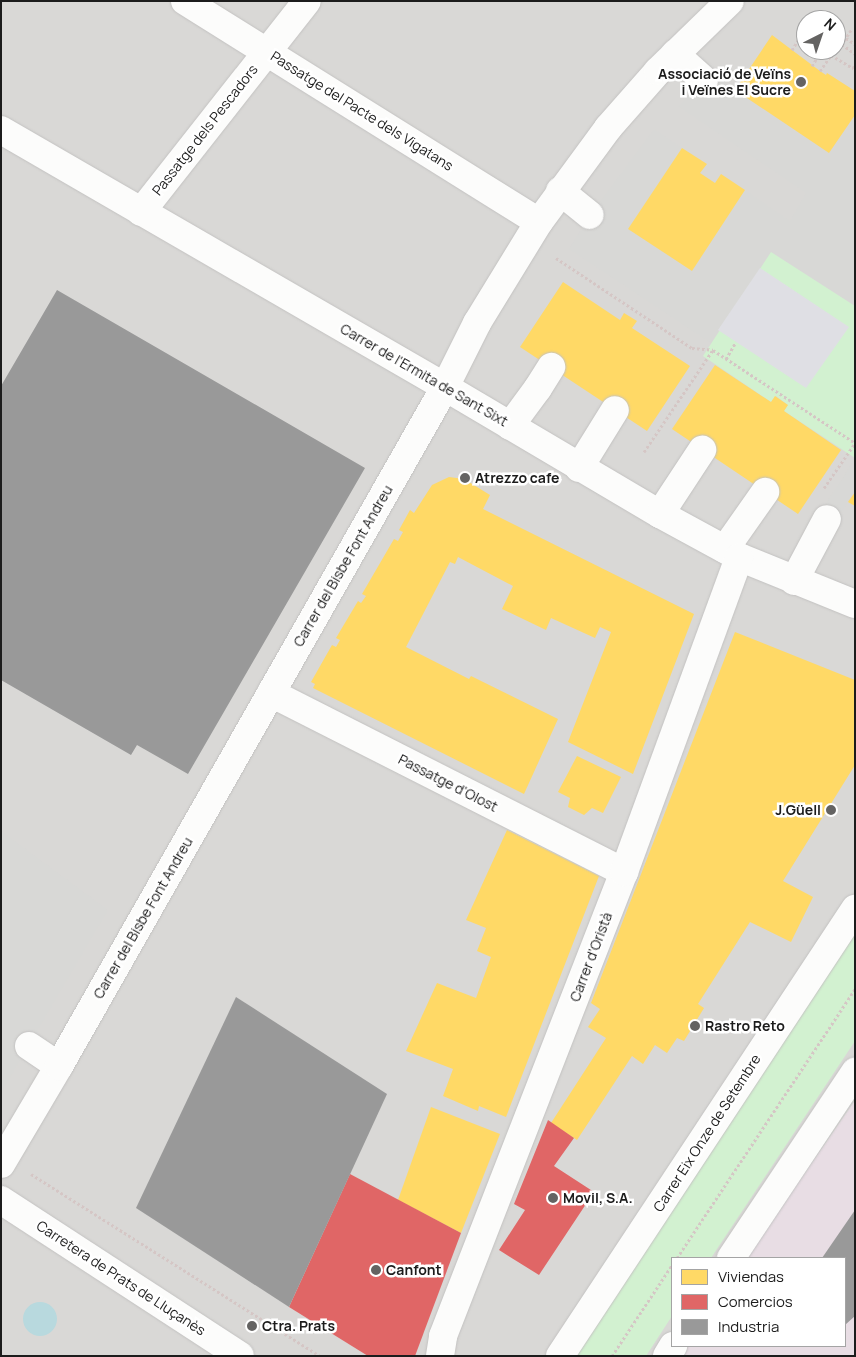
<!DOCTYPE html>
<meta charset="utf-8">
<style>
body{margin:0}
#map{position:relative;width:856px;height:1357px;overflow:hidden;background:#eae8e5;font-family:Manrope,sans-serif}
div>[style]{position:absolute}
.residential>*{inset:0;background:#d9d8d6}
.industrial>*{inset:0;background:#e8dde4}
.religious>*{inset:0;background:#d8d8d6}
.park>*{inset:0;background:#d2f1d0}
.plaza>*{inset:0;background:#dfdfe4}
.water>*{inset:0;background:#b8d9de}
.round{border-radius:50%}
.homes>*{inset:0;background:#ffd966}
.shops>*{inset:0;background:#e06666}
.industry>*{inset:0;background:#999}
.path>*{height:3px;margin-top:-1.5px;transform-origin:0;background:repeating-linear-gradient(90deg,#d5c6c5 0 2.5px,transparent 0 5px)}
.roads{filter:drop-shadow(0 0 1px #c3c2c1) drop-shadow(0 0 1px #c3c2c1)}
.minor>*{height:28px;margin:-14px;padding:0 14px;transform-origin:14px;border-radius:14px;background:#fcfcfb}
.dots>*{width:14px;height:14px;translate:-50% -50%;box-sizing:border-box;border:2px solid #fff;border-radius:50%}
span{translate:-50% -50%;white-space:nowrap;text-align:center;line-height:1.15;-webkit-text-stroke:5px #fff;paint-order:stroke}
.poi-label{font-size:14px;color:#1c1c1c;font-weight:700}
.right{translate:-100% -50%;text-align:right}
.left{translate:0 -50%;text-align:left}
.street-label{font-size:14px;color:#1c1c1c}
.frame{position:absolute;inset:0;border:2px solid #1c1c1c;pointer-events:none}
.legend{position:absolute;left:671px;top:1257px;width:175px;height:90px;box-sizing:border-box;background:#fff;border:1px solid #a4a4a4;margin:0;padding:6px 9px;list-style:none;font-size:15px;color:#1c1c1c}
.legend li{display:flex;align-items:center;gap:10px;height:25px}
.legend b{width:25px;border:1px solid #a4a4a4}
.north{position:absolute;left:796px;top:10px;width:50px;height:50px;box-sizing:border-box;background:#fff;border:1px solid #a4a4a4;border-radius:50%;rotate:41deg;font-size:14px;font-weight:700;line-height:20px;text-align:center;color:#1c1c1c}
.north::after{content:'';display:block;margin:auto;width:18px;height:22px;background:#646362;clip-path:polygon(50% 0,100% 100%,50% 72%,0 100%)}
</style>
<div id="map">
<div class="residential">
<i style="clip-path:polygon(evenodd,1px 1px,855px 1px,855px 1101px,746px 1258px,672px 1258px,672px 1346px,679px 1356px,1px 1356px,1px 1px,806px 20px,836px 20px,836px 50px,806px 50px,806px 20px)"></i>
</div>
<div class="industrial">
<i style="clip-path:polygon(855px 1101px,855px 1356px,679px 1356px,686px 1346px,845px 1346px,845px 1258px,746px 1258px)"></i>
</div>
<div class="religious">
<i style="clip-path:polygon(710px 74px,829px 153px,844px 132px,852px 136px,855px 134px,855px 306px,771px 252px,711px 343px,569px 249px,590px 215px,654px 129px,682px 148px,628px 229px,692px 271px,745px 190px,790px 221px,806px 193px,678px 106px)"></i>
<i style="clip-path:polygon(855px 459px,855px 492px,833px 524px,819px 514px)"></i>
<i style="clip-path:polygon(1px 831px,108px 910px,1px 1093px)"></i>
</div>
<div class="park">
<i style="clip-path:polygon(771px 252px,855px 306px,855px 458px,784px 411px,788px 405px,776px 396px,771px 402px,703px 356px)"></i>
<i style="clip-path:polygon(855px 932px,855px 1041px,711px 1258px,672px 1258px,672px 1316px,646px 1356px,575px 1356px)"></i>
</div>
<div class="plaza">
<i style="clip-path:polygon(760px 268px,849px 327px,806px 388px,718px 330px)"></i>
</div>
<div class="water">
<i class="round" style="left:23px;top:1302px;width:34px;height:34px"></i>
</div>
<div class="homes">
<i style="clip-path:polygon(772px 35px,820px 71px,826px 75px,827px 73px,855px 91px,855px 115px,829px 153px,735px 90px)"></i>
<i style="clip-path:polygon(682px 148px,707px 164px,700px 173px,715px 183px,721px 174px,745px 190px,692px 271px,628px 229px)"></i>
<i style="clip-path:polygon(563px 282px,620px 320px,624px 313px,637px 321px,632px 328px,690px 366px,647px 431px,520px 347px)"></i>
<i style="clip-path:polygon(715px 365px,771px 402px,775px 396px,788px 405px,784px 411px,841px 450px,798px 514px,672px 429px)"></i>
<i style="clip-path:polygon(449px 477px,464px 479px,490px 495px,483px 509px,694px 614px,633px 774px,568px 742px,611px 632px,600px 627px,595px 638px,551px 618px,546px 630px,502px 609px,513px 586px,458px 557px,455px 564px,450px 562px,406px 647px,469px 679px,471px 676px,558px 719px,524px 794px,313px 688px,315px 684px,311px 682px,332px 645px,336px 647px,340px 640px,336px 638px,358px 601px,361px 603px,366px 596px,362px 594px,394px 539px,398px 541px,403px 532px,399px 530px,410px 510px,414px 513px,432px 485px)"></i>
<i style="clip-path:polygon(855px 492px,855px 506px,848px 502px)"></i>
<i style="clip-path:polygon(735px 632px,855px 680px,855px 765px,783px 881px,813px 897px,791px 942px,750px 922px,698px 1004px,704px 1008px,684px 1041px,677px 1038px,667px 1053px,655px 1045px,643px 1064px,632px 1056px,577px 1140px,551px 1123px,606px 1038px,588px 1027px,600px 1009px,591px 1003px)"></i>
<i style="clip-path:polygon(577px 756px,621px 777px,603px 813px,592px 808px,584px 815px,568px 807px,570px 798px,558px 792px)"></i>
<i style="clip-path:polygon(507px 830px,599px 876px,506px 1117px,479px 1106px,478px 1111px,443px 1096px,453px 1069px,406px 1051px,437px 983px,476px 998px,491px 957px,477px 951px,486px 928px,466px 920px)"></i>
<i style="clip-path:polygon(431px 1107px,500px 1134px,461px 1233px,398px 1200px)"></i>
</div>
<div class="shops">
<i style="clip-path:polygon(548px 1120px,574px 1138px,554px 1166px,594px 1192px,539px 1275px,499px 1250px,525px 1210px,514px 1204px)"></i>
<i style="clip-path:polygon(350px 1174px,461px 1233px,415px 1356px,368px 1356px,289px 1307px)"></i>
</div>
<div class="industry">
<i style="clip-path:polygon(57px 290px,365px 468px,188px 774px,137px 745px,131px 755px,1px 680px,1px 386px)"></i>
<i style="clip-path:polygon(236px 997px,387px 1094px,289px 1307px,136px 1208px)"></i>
<i style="clip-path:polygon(855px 1210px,855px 1316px,845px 1325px,845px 1258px,822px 1258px)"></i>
</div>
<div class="path">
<i style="left:811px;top:20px;width:9px;rotate:-58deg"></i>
<i style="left:851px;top:30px;width:17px;rotate:123deg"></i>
<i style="left:842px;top:44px;width:16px;rotate:38deg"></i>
<i style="left:846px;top:38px;width:11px;rotate:34deg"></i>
<i style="left:836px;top:41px;width:7px;rotate:27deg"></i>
<i style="left:792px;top:50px;width:26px;rotate:-58deg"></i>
<i style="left:812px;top:66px;width:19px;rotate:-58deg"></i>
<i style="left:820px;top:71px;width:19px;rotate:-55deg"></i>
<i style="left:831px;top:55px;width:26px;rotate:31deg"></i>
<i style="left:853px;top:68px;width:4px;rotate:-56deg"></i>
<i style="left:556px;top:258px;width:163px;rotate:33.5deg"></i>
<i style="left:692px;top:348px;width:21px;rotate:5deg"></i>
<i style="left:713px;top:350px;width:170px;rotate:33.2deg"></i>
<i style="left:726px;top:359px;width:20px;rotate:-60deg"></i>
<i style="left:644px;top:452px;width:122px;rotate:-56deg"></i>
<i style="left:824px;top:488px;width:55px;rotate:-55.4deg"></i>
<i style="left:31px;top:1174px;width:342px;rotate:32.2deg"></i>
<i style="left:677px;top:1258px;width:323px;rotate:-56.5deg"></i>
<i style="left:612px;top:1356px;width:109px;rotate:-56.6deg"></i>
</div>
<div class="roads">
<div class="minor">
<i style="left:185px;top:1px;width:417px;rotate:32deg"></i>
<i style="left:675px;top:54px;width:39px;rotate:42deg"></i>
<i style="left:1px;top:130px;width:513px;rotate:30.06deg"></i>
<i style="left:445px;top:387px;width:250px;rotate:30.6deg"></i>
<i style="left:660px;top:514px;width:90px;rotate:28.6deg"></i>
<i style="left:739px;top:557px;width:125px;rotate:22.1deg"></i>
<i style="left:560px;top:191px;width:38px;rotate:39deg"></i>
<i style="left:141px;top:212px;width:268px;rotate:-51.8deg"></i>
<i style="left:510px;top:426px;width:47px;rotate:-53.6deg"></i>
<i style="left:538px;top:388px;width:25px;rotate:-58deg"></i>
<i style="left:579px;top:468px;width:68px;rotate:-58.2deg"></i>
<i style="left:660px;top:514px;width:77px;rotate:-56.7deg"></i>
<i style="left:725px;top:549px;width:70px;rotate:-54.9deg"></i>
<i style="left:794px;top:581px;width:70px;rotate:-62deg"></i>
<i style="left:271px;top:693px;width:396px;rotate:26.9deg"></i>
<i style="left:29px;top:1046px;width:36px;rotate:34deg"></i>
<i style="left:1px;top:1164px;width:114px;rotate:-59.4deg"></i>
<i style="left:59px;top:1066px;width:781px;rotate:-60.38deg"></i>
<i style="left:445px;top:387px;width:72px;rotate:-63.4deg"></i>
<i style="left:477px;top:323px;width:119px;rotate:-58.5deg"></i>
<i style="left:539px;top:222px;width:117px;rotate:-53.7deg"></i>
<i style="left:608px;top:128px;width:76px;rotate:-48.7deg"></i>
<i style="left:658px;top:71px;width:100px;rotate:-44.2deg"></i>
<i style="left:1px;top:1200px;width:285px;rotate:33.1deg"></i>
<i style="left:731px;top:1258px;width:224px;rotate:-56.3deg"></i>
<i style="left:440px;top:1356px;width:20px;rotate:-81deg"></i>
<i style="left:443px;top:1336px;width:498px;rotate:-68.7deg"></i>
<i style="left:624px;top:872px;width:335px;rotate:-69.9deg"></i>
<i style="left:560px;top:1356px;width:536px;rotate:-56.58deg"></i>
<i style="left:667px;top:1356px;width:12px;rotate:-59deg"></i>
</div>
</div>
<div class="dots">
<i style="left:801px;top:82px;background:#646362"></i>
<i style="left:465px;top:478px;background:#646362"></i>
<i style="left:831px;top:810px;background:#646362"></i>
<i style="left:695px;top:1026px;background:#646362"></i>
<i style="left:553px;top:1198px;background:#646362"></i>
<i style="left:376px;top:1270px;background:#646362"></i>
<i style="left:252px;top:1326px;background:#646362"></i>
</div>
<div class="poi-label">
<span class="right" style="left:791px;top:82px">Associació de Veïns<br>i Veïnes El Sucre</span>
<span class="left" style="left:475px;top:478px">Atrezzo cafe</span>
<span class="right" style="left:821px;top:810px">J.Güell</span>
<span class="left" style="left:705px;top:1026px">Rastro Reto</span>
<span class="left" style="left:563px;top:1198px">Movil, S.A.</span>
<span class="left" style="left:386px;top:1270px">Canfont</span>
<span class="left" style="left:262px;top:1326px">Ctra. Prats</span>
</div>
<div class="street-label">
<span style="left:362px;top:111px;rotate:32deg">Passatge del Pacte dels Vigatans</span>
<span style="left:205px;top:130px;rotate:-52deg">Passatge dels Pescadors</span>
<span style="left:424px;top:375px;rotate:30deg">Carrer de l'Ermita de Sant Sixt</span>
<span style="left:343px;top:566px;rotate:-60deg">Carrer del Bisbe Font Andreu</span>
<span style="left:448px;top:783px;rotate:27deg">Passatge d'Olost</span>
<span style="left:143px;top:918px;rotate:-60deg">Carrer del Bisbe Font Andreu</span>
<span style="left:591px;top:957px;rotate:-69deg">Carrer d'Oristà</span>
<span style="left:707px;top:1133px;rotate:-57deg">Carrer Eix Onze de Setembre</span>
<span style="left:121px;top:1278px;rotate:33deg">Carretera de Prats de Lluçanès</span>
</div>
<div class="frame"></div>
<ul class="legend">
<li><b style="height:14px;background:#ffd966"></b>Viviendas</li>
<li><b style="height:14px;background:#e06666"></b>Comercios</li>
<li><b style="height:14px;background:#999"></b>Industria</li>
</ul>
<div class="north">N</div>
</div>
